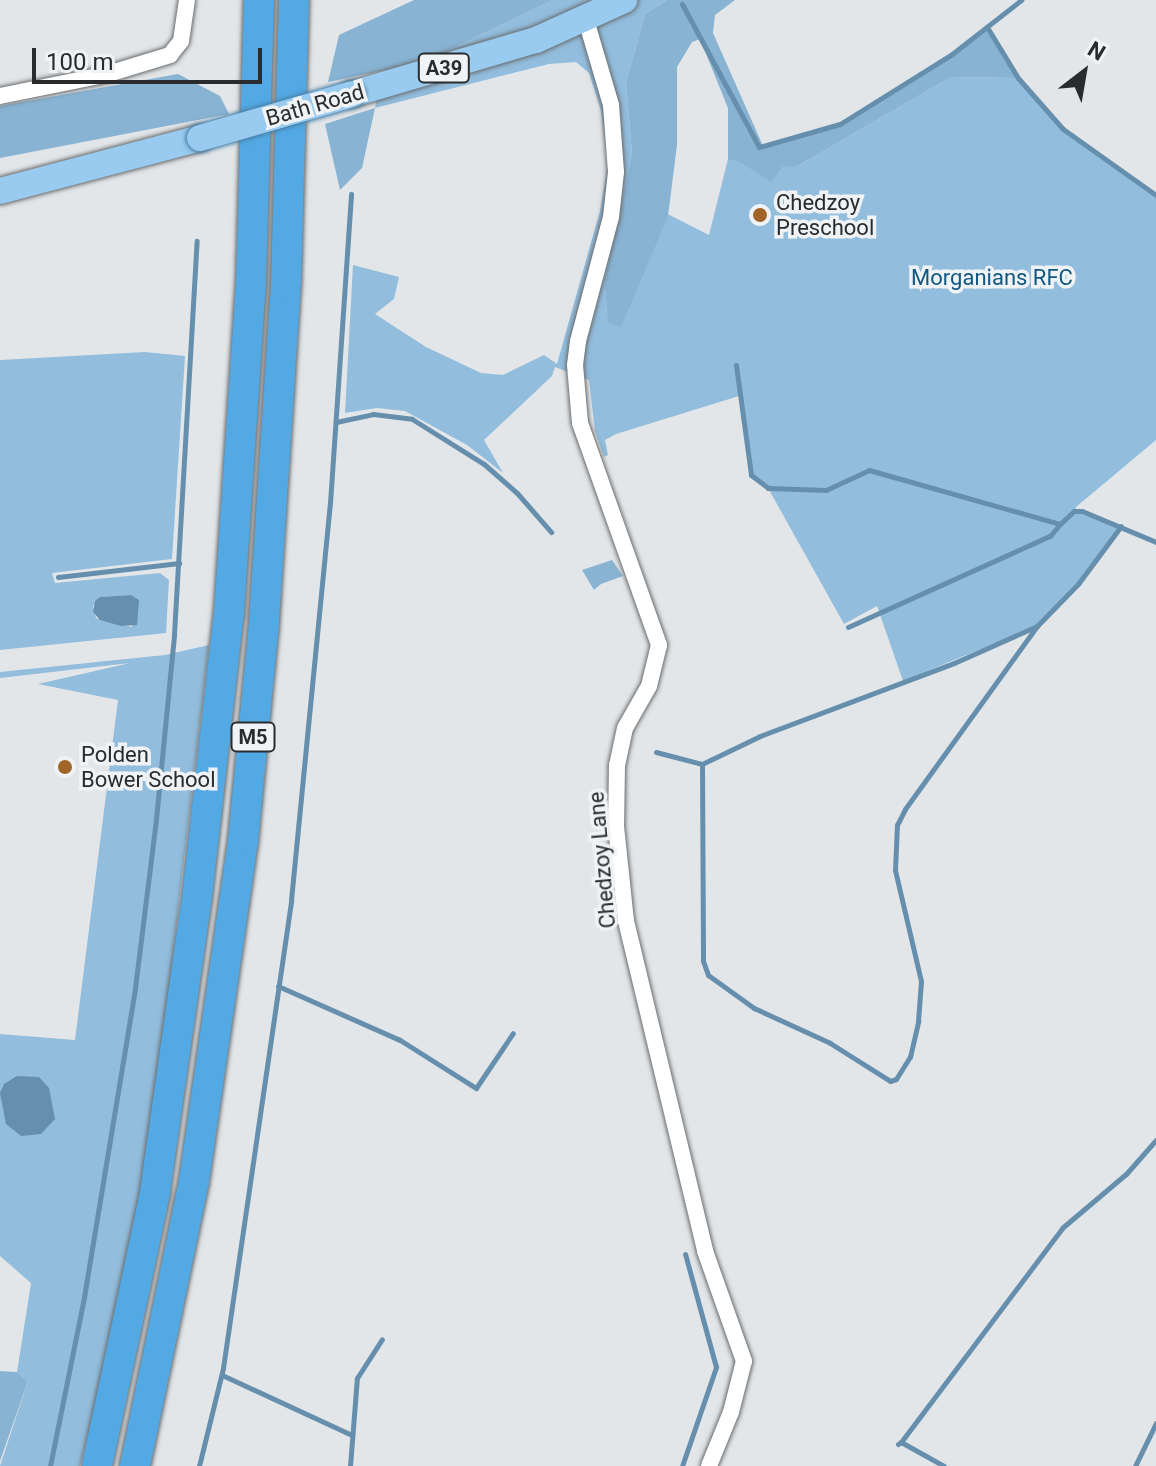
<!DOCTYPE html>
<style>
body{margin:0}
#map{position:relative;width:1156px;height:1466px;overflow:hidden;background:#e3e6e9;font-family:Roboto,sans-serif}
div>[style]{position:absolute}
.green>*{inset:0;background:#92bddd}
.forest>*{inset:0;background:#88b3d3}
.water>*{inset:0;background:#668fae}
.stream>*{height:5px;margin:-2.5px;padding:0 2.5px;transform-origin:2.5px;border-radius:2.5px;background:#668fae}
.roads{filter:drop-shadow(0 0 2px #6a6d6f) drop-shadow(0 0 2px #6a6d6f)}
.street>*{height:16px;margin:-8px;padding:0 8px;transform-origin:8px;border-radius:8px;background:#fff}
.primary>*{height:26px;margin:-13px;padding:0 13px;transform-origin:13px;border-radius:13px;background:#98cbef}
.highway>*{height:30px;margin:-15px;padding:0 15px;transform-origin:15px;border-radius:15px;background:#53a9e4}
.bridges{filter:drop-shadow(0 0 2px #457da4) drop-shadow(0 0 2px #457da4)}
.primary-bridge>*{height:26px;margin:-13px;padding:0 13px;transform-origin:13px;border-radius:13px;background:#98cbef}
.dots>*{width:22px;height:22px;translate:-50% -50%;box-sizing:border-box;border:4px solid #f0f3f6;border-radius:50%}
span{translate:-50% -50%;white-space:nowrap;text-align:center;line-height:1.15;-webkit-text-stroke:7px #f0f3f6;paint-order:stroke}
.shield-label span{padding:2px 6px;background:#f0f3f6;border:2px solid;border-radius:6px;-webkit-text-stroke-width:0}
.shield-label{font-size:20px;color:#2a2b2c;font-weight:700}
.street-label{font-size:22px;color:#2a2b2c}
.poi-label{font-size:22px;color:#2a2b2c}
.left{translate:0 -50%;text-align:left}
.park-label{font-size:22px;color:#105781}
.north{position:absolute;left:1044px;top:32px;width:80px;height:80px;-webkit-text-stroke:6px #f0f3f6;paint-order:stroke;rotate:31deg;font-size:22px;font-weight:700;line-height:32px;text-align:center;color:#2a2b2c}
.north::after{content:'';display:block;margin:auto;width:28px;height:36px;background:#2a2b2c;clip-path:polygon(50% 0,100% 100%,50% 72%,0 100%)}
.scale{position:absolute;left:32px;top:48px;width:230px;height:36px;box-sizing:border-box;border:4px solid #2a2b2c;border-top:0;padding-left:10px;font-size:24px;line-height:28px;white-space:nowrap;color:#2a2b2c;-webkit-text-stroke:6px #f0f3f6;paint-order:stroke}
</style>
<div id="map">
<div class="green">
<i style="clip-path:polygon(553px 0,667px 0,645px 14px,626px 83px,632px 153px,605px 279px,634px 197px,709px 235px,728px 159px,774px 161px,796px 167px,951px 77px,1018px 78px,1063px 129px,1156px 195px,1156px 440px,1076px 507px,1075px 511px,1121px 526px,1078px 584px,1037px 626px,903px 681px,877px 606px,844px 624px,768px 488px,751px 475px,739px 396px,616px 434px,605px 440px,608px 455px,604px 457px,595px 431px,589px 380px,555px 367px,552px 376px,484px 440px,503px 473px,467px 445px,405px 411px,377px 408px,345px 413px,353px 265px,399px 277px,394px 299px,375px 314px,426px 347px,481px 373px,503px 375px,544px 355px,557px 364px,600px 211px,608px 165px,601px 111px,589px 73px,576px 62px,549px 64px,375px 108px,380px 73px,424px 62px)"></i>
<i style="clip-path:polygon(evenodd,145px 352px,185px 356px,172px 559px,52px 573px,55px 583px,160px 573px,169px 580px,166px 633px,0 650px,0 360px,145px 352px,131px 595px,132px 627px,96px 618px,93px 606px,100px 597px,131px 595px)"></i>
<i style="clip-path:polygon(209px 645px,152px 1135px,118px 1314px,80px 1466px,0 1466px,28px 1381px,17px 1372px,31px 1283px,0 1256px,0 1034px,75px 1040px,118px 700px,38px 684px,130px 663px,0 678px,0 672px,165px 655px)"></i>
</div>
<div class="forest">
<i style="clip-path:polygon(414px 0,553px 0,424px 62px,328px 82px,339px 35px)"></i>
<i style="clip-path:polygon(667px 0,735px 0,715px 15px,713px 33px,763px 146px,840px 123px,952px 54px,987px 27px,1018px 78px,951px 77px,796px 167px,783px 166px,771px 182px,740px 162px,728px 159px,728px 108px,700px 39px,692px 42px,677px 67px,677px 145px,668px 216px,621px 327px,608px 322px,605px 279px,632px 153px,626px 83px,645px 14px)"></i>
<i style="clip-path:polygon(178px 74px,220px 96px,229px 114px,0 158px,0 106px)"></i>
<i style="clip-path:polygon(375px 108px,362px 168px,340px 190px,325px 124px)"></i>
<i style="clip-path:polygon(612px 560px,623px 576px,601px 584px,594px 590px,582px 570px)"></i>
<i style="clip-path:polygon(0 1371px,17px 1372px,28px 1381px,0 1461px)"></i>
</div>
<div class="water">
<i style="clip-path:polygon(131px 595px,139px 600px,137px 625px,121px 626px,100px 620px,93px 612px,95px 601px,100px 597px)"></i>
<i style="clip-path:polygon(17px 1076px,39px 1077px,49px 1088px,55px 1119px,41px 1134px,21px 1136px,6px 1124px,0 1093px,4px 1084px)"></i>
</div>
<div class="stream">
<i style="left:682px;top:4px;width:162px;rotate:61.7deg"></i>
<i style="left:759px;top:147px;width:84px;rotate:-15.9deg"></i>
<i style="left:840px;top:124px;width:132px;rotate:-32deg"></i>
<i style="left:952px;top:54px;width:88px;rotate:-38deg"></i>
<i style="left:987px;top:27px;width:60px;rotate:58.7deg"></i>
<i style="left:1018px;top:78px;width:68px;rotate:48.6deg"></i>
<i style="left:1063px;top:129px;width:114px;rotate:35.4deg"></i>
<i style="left:736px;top:365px;width:111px;rotate:82.2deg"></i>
<i style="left:751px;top:475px;width:21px;rotate:37deg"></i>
<i style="left:768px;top:488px;width:58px;rotate:2deg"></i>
<i style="left:826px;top:490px;width:47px;rotate:-24.9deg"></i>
<i style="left:869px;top:470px;width:198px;rotate:15.8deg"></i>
<i style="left:1060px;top:524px;width:19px;rotate:-43deg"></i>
<i style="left:1074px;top:511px;width:8px"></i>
<i style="left:1082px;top:511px;width:80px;rotate:22.7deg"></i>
<i style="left:336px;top:422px;width:38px;rotate:-12deg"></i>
<i style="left:373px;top:414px;width:39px;rotate:7deg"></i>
<i style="left:412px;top:419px;width:85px;rotate:32deg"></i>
<i style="left:484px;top:464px;width:44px;rotate:41.3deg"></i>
<i style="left:517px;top:493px;width:52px;rotate:48.9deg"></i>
<i style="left:58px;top:577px;width:122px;rotate:-6.6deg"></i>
<i style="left:848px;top:627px;width:222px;rotate:-24.3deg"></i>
<i style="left:1050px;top:536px;width:16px;rotate:-50deg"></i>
<i style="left:656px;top:752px;width:48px;rotate:14.6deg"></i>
<i style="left:702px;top:764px;width:64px;rotate:-25.8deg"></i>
<i style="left:760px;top:736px;width:207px;rotate:-20.6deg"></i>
<i style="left:954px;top:663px;width:91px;rotate:-24deg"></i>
<i style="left:1037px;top:626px;width:59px;rotate:-45.7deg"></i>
<i style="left:1078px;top:584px;width:72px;rotate:-53.4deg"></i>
<i style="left:702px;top:764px;width:197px;rotate:89.7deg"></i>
<i style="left:703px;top:961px;width:15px;rotate:70deg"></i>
<i style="left:708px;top:975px;width:57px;rotate:35.7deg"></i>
<i style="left:754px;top:1008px;width:84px;rotate:24.7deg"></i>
<i style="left:830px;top:1043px;width:71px;rotate:32.3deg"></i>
<i style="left:890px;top:1081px;width:6px;rotate:-18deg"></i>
<i style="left:896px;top:1079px;width:26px;rotate:-58deg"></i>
<i style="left:910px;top:1057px;width:37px;rotate:-77deg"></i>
<i style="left:918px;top:1021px;width:40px;rotate:-85.7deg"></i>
<i style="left:921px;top:981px;width:114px;rotate:-103.2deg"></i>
<i style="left:895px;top:870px;width:45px;rotate:-87.5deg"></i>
<i style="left:897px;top:825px;width:18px;rotate:-63deg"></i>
<i style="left:905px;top:809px;width:226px;rotate:-54.2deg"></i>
<i style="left:278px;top:986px;width:133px;rotate:23.9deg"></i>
<i style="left:400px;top:1040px;width:90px;rotate:32.3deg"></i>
<i style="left:476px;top:1088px;width:66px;rotate:-56.1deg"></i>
<i style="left:222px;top:1375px;width:143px;rotate:24.8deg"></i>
<i style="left:901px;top:1442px;width:268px;rotate:-53deg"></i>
<i style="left:1062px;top:1228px;width:84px;rotate:-40.2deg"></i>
<i style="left:1126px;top:1174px;width:45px;rotate:-48.6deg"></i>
<i style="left:898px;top:1444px;width:4px;rotate:-34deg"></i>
<i style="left:901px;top:1442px;width:49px;rotate:29.2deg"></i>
<i style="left:50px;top:1466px;width:172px;rotate:-78.6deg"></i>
<i style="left:84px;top:1297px;width:313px;rotate:-80.6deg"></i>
<i style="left:135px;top:988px;width:170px;rotate:-82.9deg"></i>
<i style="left:156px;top:819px;width:186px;rotate:-84.4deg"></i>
<i style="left:174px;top:634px;width:394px;rotate:-86.7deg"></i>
<i style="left:199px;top:1466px;width:101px;rotate:-76.2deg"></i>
<i style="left:223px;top:1368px;width:473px;rotate:-81.7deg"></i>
<i style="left:291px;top:900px;width:399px;rotate:-84.4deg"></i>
<i style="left:330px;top:503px;width:310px;rotate:-86.1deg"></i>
<i style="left:350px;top:1466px;width:88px;rotate:-85.5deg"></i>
<i style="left:357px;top:1378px;width:46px;rotate:-57.3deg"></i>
<i style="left:682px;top:1466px;width:105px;rotate:-71deg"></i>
<i style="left:716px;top:1367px;width:117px;rotate:-105.3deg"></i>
<i style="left:1135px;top:1466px;width:48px;rotate:-64deg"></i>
</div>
<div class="roads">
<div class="street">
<i style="left:586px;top:20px;width:89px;rotate:73.6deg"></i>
<i style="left:611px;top:105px;width:67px;rotate:85.7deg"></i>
<i style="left:616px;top:172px;width:45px;rotate:96.3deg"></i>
<i style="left:611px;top:217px;width:128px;rotate:104.9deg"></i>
<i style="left:578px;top:341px;width:24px;rotate:97deg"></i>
<i style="left:575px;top:365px;width:58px;rotate:85.1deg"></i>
<i style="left:580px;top:423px;width:236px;rotate:70.4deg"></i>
<i style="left:659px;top:645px;width:42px;rotate:103.7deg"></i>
<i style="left:649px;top:686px;width:48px;rotate:119.7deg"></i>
<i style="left:625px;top:728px;width:38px;rotate:102deg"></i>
<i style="left:617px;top:765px;width:61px;rotate:90.9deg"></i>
<i style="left:616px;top:826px;width:96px;rotate:84deg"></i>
<i style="left:626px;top:921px;width:339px;rotate:76.5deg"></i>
<i style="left:705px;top:1251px;width:117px;rotate:70.5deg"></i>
<i style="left:744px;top:1361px;width:53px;rotate:104.3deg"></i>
<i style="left:731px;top:1412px;width:58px;rotate:112.2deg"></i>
<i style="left:0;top:96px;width:110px;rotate:-11.5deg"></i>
<i style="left:108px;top:74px;width:65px;rotate:-17deg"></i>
<i style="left:170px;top:55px;width:18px;rotate:-52deg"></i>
<i style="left:181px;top:41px;width:41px;rotate:-81.7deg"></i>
</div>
<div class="primary">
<i style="left:352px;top:94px;width:192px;rotate:-16.4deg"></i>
<i style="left:536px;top:40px;width:97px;rotate:-24.4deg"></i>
<i style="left:0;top:191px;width:207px;rotate:-14.8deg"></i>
</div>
<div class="highway">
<i style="left:97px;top:1466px;width:280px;rotate:-78deg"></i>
<i style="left:155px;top:1192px;width:298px;rotate:-81.9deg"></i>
<i style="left:197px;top:897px;width:286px;rotate:-83.6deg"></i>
<i style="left:229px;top:613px;width:330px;rotate:-86.2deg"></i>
<i style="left:251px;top:284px;width:284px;rotate:-88.4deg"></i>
<i style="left:135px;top:1466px;width:291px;rotate:-78.3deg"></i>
<i style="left:194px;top:1181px;width:344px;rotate:-81.8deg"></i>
<i style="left:243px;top:841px;width:220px;rotate:-84.5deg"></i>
<i style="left:264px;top:622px;width:340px;rotate:-86.3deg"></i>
<i style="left:286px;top:283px;width:283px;rotate:-88.4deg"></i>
</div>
</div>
<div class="bridges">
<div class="primary-bridge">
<i style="left:200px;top:138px;width:158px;rotate:-16.1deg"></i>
</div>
</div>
<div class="dots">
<i style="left:760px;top:215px;background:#a26529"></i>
<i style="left:65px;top:767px;background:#a26529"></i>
</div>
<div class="shield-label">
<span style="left:444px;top:68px">A39</span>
<span style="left:253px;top:737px">M5</span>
</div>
<div class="street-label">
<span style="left:315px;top:105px;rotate:-16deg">Bath Road</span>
<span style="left:602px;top:860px;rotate:-95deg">Chedzoy Lane</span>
</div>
<div class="poi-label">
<span class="left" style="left:776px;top:215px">Chedzoy<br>Preschool</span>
<span class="left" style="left:81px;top:767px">Polden<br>Bower School</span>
</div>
<div class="park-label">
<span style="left:992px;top:278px">Morganians RFC</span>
</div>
<div class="north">N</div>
<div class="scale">100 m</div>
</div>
